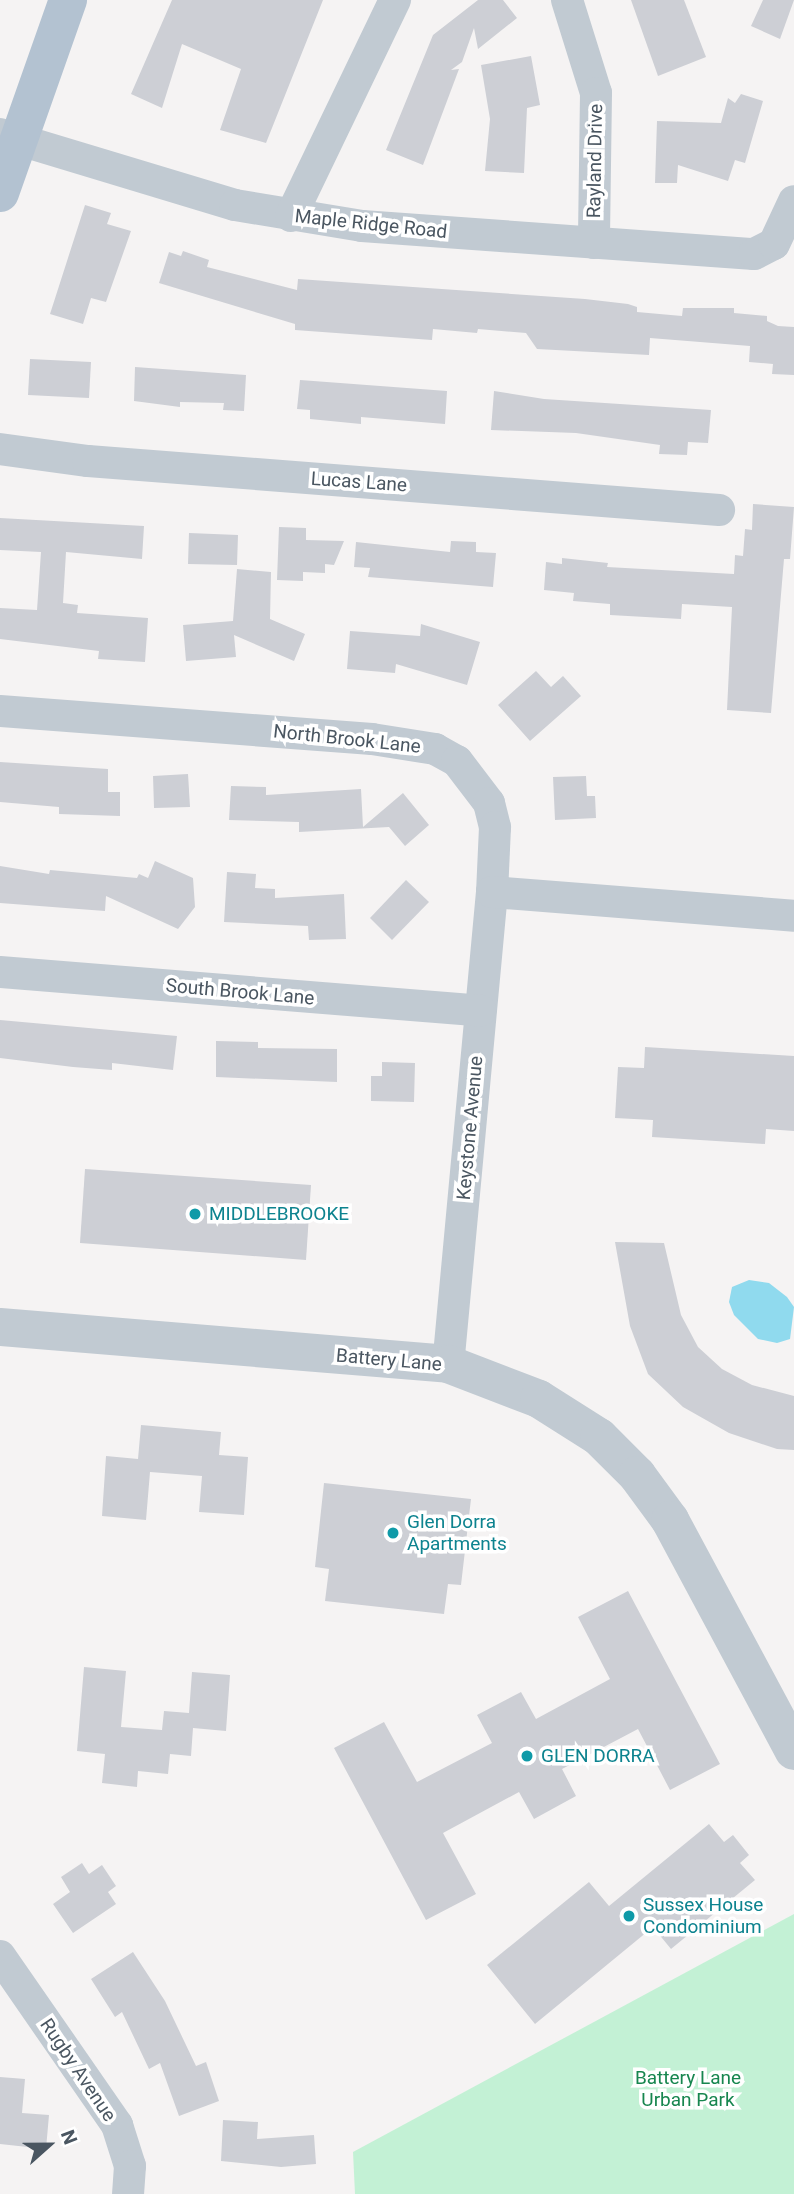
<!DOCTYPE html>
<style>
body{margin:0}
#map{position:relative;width:794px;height:2194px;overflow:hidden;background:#f5f3f3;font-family:Roboto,sans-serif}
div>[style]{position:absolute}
.green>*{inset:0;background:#c3f1d5}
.water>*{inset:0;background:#90daee}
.building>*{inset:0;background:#cdcfd5}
.minor>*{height:32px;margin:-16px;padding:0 16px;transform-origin:16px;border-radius:16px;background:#c1cad2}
.tertiary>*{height:38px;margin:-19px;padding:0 19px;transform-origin:19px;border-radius:19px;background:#c1cad2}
.primary>*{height:38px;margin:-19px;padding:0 19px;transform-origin:19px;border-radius:19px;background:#b3c2d1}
.dots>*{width:19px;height:19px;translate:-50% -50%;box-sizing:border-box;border:4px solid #fff;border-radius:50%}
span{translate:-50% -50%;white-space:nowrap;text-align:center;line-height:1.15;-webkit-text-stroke:7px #fff;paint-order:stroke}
.street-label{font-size:19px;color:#4a5661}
.culture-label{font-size:19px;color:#0d838f}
.left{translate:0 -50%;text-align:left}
.park-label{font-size:19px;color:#17864f}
.north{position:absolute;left:14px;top:2110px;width:70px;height:70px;-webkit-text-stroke:5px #fff;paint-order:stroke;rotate:69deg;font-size:19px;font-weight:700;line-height:28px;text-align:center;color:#4a5661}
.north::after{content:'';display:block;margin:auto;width:24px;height:32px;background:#4a5661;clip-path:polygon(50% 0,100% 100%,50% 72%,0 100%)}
</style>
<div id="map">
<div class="green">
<i style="clip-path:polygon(794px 1914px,794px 2194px,355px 2194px,353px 2152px)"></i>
</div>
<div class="water">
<i style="clip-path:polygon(749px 1280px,769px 1283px,787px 1297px,794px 1307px,790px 1339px,777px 1343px,758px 1339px,734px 1315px,729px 1302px,732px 1287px)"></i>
</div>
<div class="building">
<i style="clip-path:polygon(172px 0,323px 0,266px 143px,220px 130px,241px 69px,182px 44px,162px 108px,131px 94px)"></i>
<i style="clip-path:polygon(478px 0,503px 0,517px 18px,478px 49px,474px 28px,462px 62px,451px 70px,459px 69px,423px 165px,386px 150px,433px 35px)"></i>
<i style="clip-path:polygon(631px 0,684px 0,706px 57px,658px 76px)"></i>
<i style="clip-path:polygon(763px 0,794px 0,780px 39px,751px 26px)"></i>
<i style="clip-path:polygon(531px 56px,540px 105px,527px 108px,524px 173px,485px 171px,490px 119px,481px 65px)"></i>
<i style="clip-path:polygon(741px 94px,763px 101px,745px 163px,735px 160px,728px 181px,678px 165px,677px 183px,655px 183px,657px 121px,721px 123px,728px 98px,735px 103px)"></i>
<i style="clip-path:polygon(85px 205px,111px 213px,107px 224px,131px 231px,106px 302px,91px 298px,83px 324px,50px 314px)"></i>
<i style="clip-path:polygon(183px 251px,209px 260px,207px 267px,297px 290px,298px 279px,585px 299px,628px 304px,637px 307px,637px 312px,682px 316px,683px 308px,734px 308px,734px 313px,767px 316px,767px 321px,778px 326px,794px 327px,794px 375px,772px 374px,773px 364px,749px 362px,750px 346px,650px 338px,649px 355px,537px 349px,526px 333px,478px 329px,477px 333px,433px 329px,432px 340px,295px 330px,295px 324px,159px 283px,169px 252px,181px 256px)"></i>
<i style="clip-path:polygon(30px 359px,91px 362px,89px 398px,28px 395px)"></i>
<i style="clip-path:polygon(135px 367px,246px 375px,244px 411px,223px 410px,224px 403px,180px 402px,180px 407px,134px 401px)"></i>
<i style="clip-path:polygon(300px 380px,447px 391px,445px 424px,361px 417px,361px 424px,310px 419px,310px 410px,297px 409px)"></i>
<i style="clip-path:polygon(494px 391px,544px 399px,711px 410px,708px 443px,688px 442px,687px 455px,659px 454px,660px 445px,576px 433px,491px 430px)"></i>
<i style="clip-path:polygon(753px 504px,794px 507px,790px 559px,784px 559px,771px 713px,727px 710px,732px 607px,682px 604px,681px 619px,610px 615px,610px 604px,573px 601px,574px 593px,544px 590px,546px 562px,562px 564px,562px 558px,608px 563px,607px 567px,734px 574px,735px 555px,743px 556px,745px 529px,752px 530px)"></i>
<i style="clip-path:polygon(0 518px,144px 526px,142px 559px,66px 552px,63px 603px,78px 605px,77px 613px,148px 618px,145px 662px,98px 659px,99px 651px,0 639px,0 608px,37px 610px,41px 552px,0 550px)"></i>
<i style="clip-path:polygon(279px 527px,306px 528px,306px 540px,344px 541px,334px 565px,325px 564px,325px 573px,303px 572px,303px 581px,277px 580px)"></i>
<i style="clip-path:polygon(189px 533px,238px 535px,237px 565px,188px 564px)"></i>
<i style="clip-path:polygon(451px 541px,476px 542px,476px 552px,496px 553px,493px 587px,368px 577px,370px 568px,354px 567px,356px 542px,450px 552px)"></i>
<i style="clip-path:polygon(237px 569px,271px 572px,270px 619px,305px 634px,294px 661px,234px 635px,236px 657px,186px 661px,183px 625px,233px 621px)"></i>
<i style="clip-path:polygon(421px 624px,480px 642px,467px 685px,396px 664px,395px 673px,347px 669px,350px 631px,420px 636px)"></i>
<i style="clip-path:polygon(536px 671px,551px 687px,563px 676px,581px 696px,530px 741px,498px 705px)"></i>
<i style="clip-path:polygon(0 762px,108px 769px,108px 792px,120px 792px,120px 816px,59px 814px,59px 807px,0 802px)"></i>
<i style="clip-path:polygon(188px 774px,190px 807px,154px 808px,153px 776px)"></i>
<i style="clip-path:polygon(586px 776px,587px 796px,595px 796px,596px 818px,555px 820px,553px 777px)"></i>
<i style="clip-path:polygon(231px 786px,266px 787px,266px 795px,361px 789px,363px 827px,403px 793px,429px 825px,405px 846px,389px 827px,299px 832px,299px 822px,229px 820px)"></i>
<i style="clip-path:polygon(155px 861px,193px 878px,195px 907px,178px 929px,106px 896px,105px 911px,0 903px,0 866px,49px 874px,50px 870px,137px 878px,139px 874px,148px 878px)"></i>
<i style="clip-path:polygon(227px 872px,256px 874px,255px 888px,275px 889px,275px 898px,344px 894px,346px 939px,309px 940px,308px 926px,224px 922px)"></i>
<i style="clip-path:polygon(406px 880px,429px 902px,392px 940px,370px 918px)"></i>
<i style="clip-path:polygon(0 1020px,177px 1036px,173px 1070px,112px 1063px,112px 1070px,73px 1067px,0 1058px)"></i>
<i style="clip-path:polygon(216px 1041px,258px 1042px,258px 1048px,337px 1049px,337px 1082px,216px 1077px)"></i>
<i style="clip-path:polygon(645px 1047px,794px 1056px,794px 1131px,766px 1129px,765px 1144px,652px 1137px,653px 1120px,615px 1118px,618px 1067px,644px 1068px)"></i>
<i style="clip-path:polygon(382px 1062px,415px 1063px,414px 1102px,371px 1101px,371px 1076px,382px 1076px)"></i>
<i style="clip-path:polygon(85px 1169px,311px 1185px,306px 1260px,80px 1243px)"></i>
<i style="clip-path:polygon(615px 1242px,664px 1243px,681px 1315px,698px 1347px,722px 1369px,752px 1385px,794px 1396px,794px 1450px,777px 1449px,729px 1433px,683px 1407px,648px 1374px,630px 1326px)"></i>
<i style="clip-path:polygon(141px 1425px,221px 1432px,219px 1455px,248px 1457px,244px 1515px,199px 1512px,202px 1476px,150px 1472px,146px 1520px,102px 1516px,106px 1456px,138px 1459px)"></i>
<i style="clip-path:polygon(324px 1483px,471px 1499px,461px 1585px,448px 1584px,444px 1614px,325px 1601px,329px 1569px,315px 1567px)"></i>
<i style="clip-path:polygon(628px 1591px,720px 1764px,670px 1790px,638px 1729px,562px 1769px,576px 1796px,534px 1819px,519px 1792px,443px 1833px,476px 1894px,426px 1920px,334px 1748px,384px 1722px,417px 1782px,492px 1743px,477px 1715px,521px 1692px,536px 1719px,610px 1679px,578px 1617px)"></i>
<i style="clip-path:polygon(84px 1667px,126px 1671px,121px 1727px,162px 1730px,164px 1711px,189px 1713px,192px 1672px,230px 1675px,226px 1731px,193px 1728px,191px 1756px,170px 1754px,168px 1774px,138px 1771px,137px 1787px,102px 1783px,105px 1754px,77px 1751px)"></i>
<i style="clip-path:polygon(709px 1824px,724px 1842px,733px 1835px,749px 1855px,740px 1863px,755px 1880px,671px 1949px,653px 1927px,535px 2024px,487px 1965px,589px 1882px,609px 1906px)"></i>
<i style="clip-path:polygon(82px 1863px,89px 1874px,102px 1865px,116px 1886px,108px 1892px,116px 1904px,73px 1933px,53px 1904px,70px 1892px,61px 1877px)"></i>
<i style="clip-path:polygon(133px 1952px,165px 2001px,196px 2066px,206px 2062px,219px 2101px,179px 2116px,160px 2063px,149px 2069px,122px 2012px,115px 2017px,91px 1979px)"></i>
<i style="clip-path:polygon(0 2077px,25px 2079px,22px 2113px,49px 2115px,46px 2149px,0 2144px)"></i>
<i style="clip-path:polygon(223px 2120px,258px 2122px,257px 2139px,314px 2135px,316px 2164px,281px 2167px,221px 2161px)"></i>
</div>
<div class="minor">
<i style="left:567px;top:0;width:97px;rotate:72.7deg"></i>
<i style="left:596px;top:93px;width:150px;rotate:90.8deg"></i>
<i style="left:0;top:134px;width:245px;rotate:16.8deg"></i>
<i style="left:235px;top:205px;width:129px;rotate:9.4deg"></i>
<i style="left:362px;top:226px;width:393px;rotate:4.1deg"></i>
<i style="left:754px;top:254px;width:22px;rotate:-27deg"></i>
<i style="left:774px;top:244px;width:47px;rotate:-65.1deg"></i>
<i style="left:291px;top:216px;width:240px;rotate:-64.3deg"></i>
<i style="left:0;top:449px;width:89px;rotate:7.8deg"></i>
<i style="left:88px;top:461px;width:633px;rotate:4.44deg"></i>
<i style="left:0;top:711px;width:373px;rotate:4.3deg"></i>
<i style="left:372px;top:739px;width:64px;rotate:9deg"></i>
<i style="left:435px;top:749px;width:25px;rotate:29deg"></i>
<i style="left:457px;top:761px;width:53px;rotate:52.7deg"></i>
<i style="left:489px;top:803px;width:25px;rotate:76deg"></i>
<i style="left:495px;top:827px;width:65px;rotate:92.6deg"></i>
<i style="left:492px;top:892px;width:474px;rotate:95.3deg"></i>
<i style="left:492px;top:892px;width:303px;rotate:4.5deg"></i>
<i style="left:0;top:972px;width:482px;rotate:4.6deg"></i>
<i style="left:0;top:1956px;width:206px;rotate:55.3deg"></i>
<i style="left:117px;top:2125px;width:43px;rotate:72.4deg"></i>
<i style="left:130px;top:2166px;width:28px;rotate:94deg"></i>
</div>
<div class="tertiary">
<i style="left:0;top:1327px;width:450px;rotate:4.7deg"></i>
<i style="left:448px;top:1364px;width:97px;rotate:21deg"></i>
<i style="left:539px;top:1399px;width:71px;rotate:32.3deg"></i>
<i style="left:599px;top:1437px;width:54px;rotate:45deg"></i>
<i style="left:637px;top:1475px;width:56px;rotate:53.7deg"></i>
<i style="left:670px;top:1520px;width:262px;rotate:61.8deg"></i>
</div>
<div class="primary">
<i style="left:0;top:193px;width:205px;rotate:-70.6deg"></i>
</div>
<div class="dots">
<i style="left:195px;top:1214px;background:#0f9aa8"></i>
<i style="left:393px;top:1533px;background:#0f9aa8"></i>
<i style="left:527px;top:1756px;background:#0f9aa8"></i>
<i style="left:629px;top:1916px;background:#0f9aa8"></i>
</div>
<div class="street-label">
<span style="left:595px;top:161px;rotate:-89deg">Rayland Drive</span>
<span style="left:371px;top:224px;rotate:6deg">Maple Ridge Road</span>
<span style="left:359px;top:482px;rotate:4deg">Lucas Lane</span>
<span style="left:347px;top:739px;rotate:6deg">North Brook Lane</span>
<span style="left:240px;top:992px;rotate:5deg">South Brook Lane</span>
<span style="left:470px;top:1128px;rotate:-85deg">Keystone Avenue</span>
<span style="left:389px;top:1360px;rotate:5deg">Battery Lane</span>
<span style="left:78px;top:2070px;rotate:56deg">Rugby Avenue</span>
</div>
<div class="culture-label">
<span class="left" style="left:209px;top:1214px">MIDDLEBROOKE</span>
<span class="left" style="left:407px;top:1533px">Glen Dorra<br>Apartments</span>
<span class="left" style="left:541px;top:1756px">GLEN DORRA</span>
<span class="left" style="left:643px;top:1916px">Sussex House<br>Condominium</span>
</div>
<div class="park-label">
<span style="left:688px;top:2089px">Battery Lane<br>Urban Park</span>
</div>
<div class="north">N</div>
</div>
